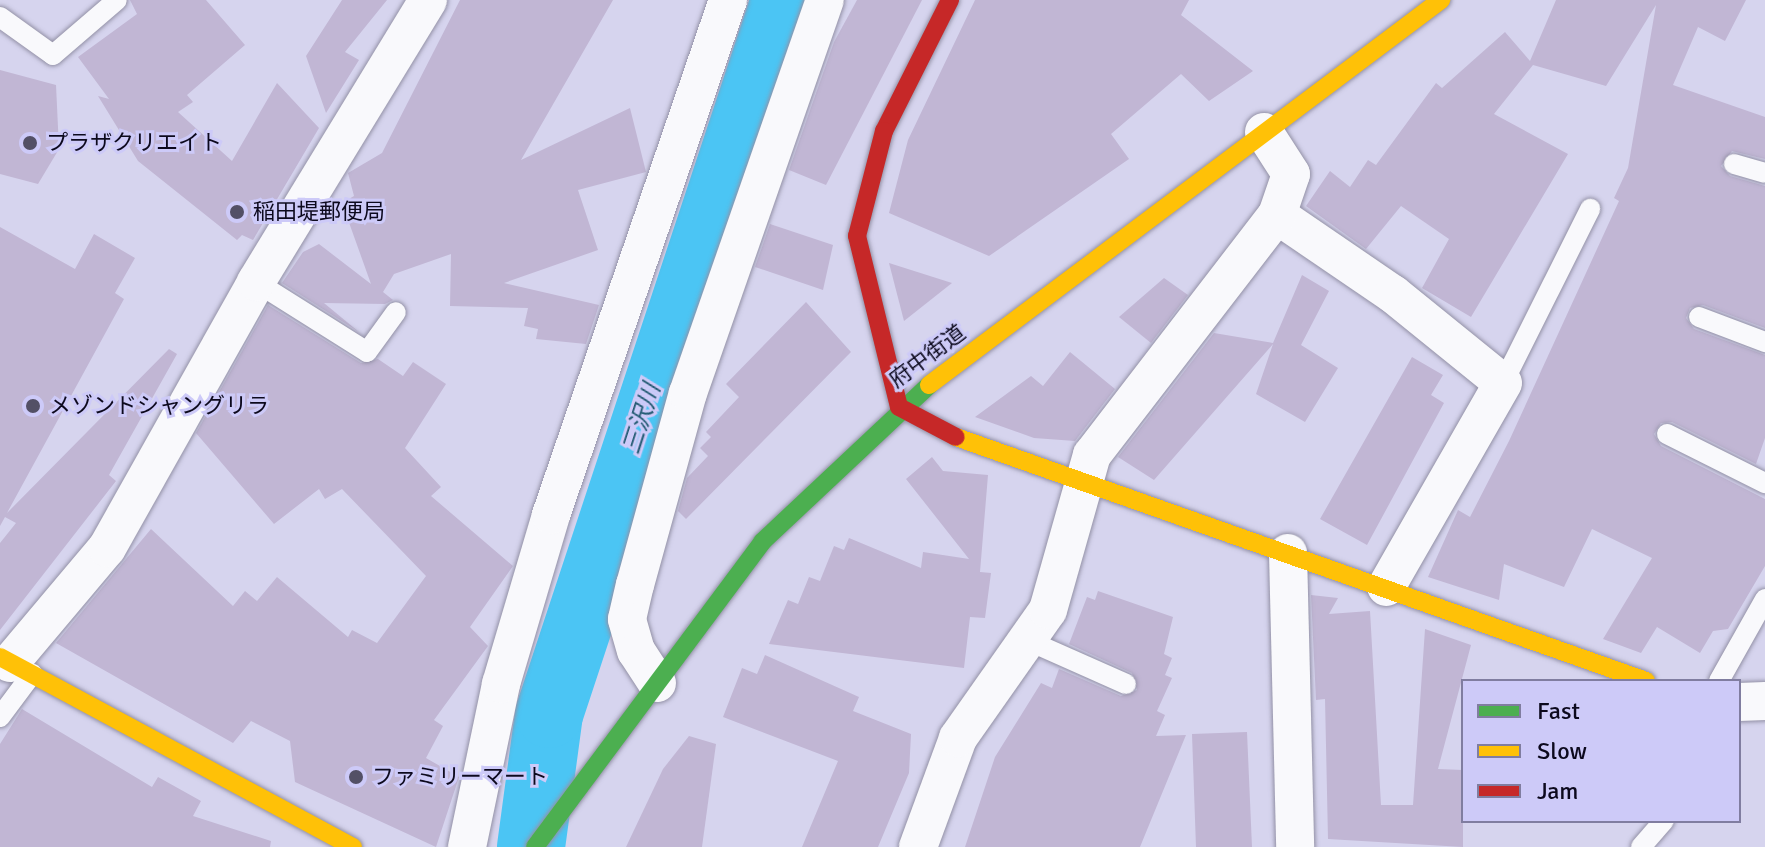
<!DOCTYPE html>
<meta charset="utf-8">
<style>
body{margin:0}
#map{position:relative;width:1765px;height:847px;overflow:hidden;background:#d6d4ee;font-family:Signika,"Noto Sans JP",sans-serif}
div>[style]{position:absolute}
.river>*{height:68px;margin:-34px;padding:0 34px;transform-origin:34px;border-radius:34px;background:#4bc5f4}
.building>*{inset:0;background:#c1b6d4}
.roads{filter:drop-shadow(0 0 2px #9391a6) drop-shadow(0 0 2px #9391a6)}
.lane>*{height:20px;margin:-10px;padding:0 10px;transform-origin:10px;border-radius:10px;background:#f9f9fc}
.street>*{height:38px;margin:-19px;padding:0 19px;transform-origin:19px;border-radius:19px;background:#f9f9fc}
.fast>*{height:18px;margin:-9px;padding:0 9px;transform-origin:9px;border-radius:9px;background:#4caf50}
.slow>*{height:18px;margin:-9px;padding:0 9px;transform-origin:9px;border-radius:9px;background:#ffc107}
.jam>*{height:18px;margin:-9px;padding:0 9px;transform-origin:9px;border-radius:9px;background:#c62828}
.dots>*{width:22px;height:22px;translate:-50% -50%;box-sizing:border-box;border:4px solid #cdcaf8;border-radius:50%}
span{translate:-50% -50%;white-space:nowrap;text-align:center;line-height:1.15;-webkit-text-stroke:6px #cdcaf8;paint-order:stroke}
.poi-label{font-size:22px;color:#0c091d}
.left{translate:0 -50%;text-align:left}
.street-label{font-size:22px;color:#0c091d}
.water-label{font-size:24px;color:#205971;font-style:italic}
.legend{position:absolute;left:1461px;top:679px;width:280px;height:144px;box-sizing:border-box;background:#cdcaf8;border:2px solid #807da0;margin:0;padding:10px 14px;list-style:none;font-size:24px;color:#0c091d}
.legend li{display:flex;align-items:center;gap:16px;height:40px}
.legend b{width:40px;border:2px solid #807da0}
</style>
<div id="map">
<div class="river">
<i style="left:531px;top:847px;width:134px;rotate:-82.3deg"></i>
<i style="left:549px;top:714px;width:752px;rotate:-71.71deg"></i>
</div>
<div class="building">
<i style="clip-path:polygon(130px 0,206px 0,245px 45px,187px 95px,193px 102px,178px 112px,232px 161px,277px 83px,319px 128px,253px 240px,242px 235px,237px 240px,138px 161px,98px 96px,109px 99px,78px 57px,137px 14px)"></i>
<i style="clip-path:polygon(342px 0,387px 0,345px 52px,359px 60px,326px 113px,306px 56px)"></i>
<i style="clip-path:polygon(460px 0,613px 0,521px 160px,630px 108px,646px 172px,578px 190px,598px 250px,504px 283px,599px 305px,586px 344px,536px 339px,538px 329px,524px 326px,528px 308px,450px 306px,451px 254px,394px 274px,383px 292px,393px 300px,385px 304px,324px 303px,359px 332px,282px 283px,303px 252px,319px 244px,371px 284px,342px 203px,354px 196px,348px 173px,382px 153px)"></i>
<i style="clip-path:polygon(857px 0,922px 0,826px 185px,789px 170px,834px 42px)"></i>
<i style="clip-path:polygon(975px 0,1189px 0,1181px 15px,1253px 71px,1209px 101px,1181px 74px,1111px 134px,1129px 159px,989px 256px,889px 213px,908px 140px)"></i>
<i style="clip-path:polygon(1556px 0,1746px 0,1725px 41px,1698px 27px,1673px 85px,1765px 117px,1765px 159px,1732px 151px,1721px 166px,1730px 176px,1765px 186px,1765px 328px,1703px 305px,1690px 308px,1686px 318px,1694px 329px,1765px 355px,1765px 438px,1756px 464px,1672px 422px,1661px 423px,1654px 434px,1661px 446px,1765px 499px,1765px 566px,1728px 629px,1713px 631px,1700px 653px,1657px 627px,1641px 653px,1603px 639px,1652px 558px,1592px 529px,1564px 587px,1504px 564px,1499px 600px,1428px 577px,1458px 510px,1470px 517px,1509px 441px,1619px 201px,1614px 198px,1628px 168px,1656px 5px,1606px 86px,1533px 65px,1494px 114px,1568px 154px,1471px 317px,1422px 288px,1449px 239px,1401px 206px,1366px 249px,1306px 206px,1330px 171px,1350px 187px,1368px 160px,1376px 165px,1436px 83px,1442px 88px,1505px 32px,1530px 61px)"></i>
<i style="clip-path:polygon(0 70px,56px 85px,59px 149px,38px 184px,0 174px)"></i>
<i style="clip-path:polygon(770px 224px,833px 245px,823px 290px,755px 267px)"></i>
<i style="clip-path:polygon(0 227px,75px 269px,94px 234px,135px 258px,115px 293px,124px 299px,7px 513px,169px 349px,177px 354px,109px 475px,116px 481px,0 630px,0 543px,16px 523px,5px 517px,0 526px)"></i>
<i style="clip-path:polygon(889px 263px,952px 283px,904px 321px)"></i>
<i style="clip-path:polygon(1302px 275px,1329px 291px,1301px 345px,1338px 368px,1305px 422px,1256px 394px,1273px 344px,1154px 480px,1118px 457px,1214px 333px,1273px 343px)"></i>
<i style="clip-path:polygon(1164px 278px,1188px 295px,1151px 343px,1119px 317px)"></i>
<i style="clip-path:polygon(806px 302px,851px 352px,686px 519px,678px 511px,687px 478px,708px 456px,700px 448px,711px 437px,706px 432px,739px 397px,726px 384px)"></i>
<i style="clip-path:polygon(268px 305px,361px 363px,378px 359px,403px 376px,413px 362px,446px 384px,405px 448px,441px 487px,431px 496px,513px 566px,470px 627px,488px 646px,434px 720px,443px 726px,426px 758px,459px 777px,436px 847px,295px 782px,290px 741px,251px 721px,233px 743px,56px 643px,151px 529px,233px 606px,245px 591px,257px 601px,277px 577px,348px 637px,352px 630px,377px 643px,426px 576px,342px 489px,325px 499px,319px 489px,274px 524px,196px 433px)"></i>
<i style="clip-path:polygon(1070px 352px,1115px 389px,1075px 441px,1034px 438px,975px 417px,1031px 376px,1043px 386px)"></i>
<i style="clip-path:polygon(1412px 357px,1443px 375px,1431px 395px,1444px 403px,1367px 545px,1320px 519px)"></i>
<i style="clip-path:polygon(932px 457px,943px 471px,988px 475px,980px 572px,991px 573px,985px 618px,970px 617px,964px 668px,769px 644px,788px 600px,798px 604px,809px 577px,820px 581px,834px 546px,844px 550px,849px 538px,921px 568px,923px 552px,969px 559px,906px 479px)"></i>
<i style="clip-path:polygon(1098px 591px,1173px 617px,1164px 654px,1172px 658px,1165px 675px,1172px 678px,1157px 711px,1165px 715px,1156px 736px,1186px 735px,1140px 847px,965px 847px,995px 757px,1041px 683px,1052px 688px,1059px 669px,1121px 696px,1137px 690px,1132px 673px,1069px 644px,1087px 597px,1095px 600px)"></i>
<i style="clip-path:polygon(1311px 595px,1338px 598px,1329px 614px,1370px 611px,1381px 805px,1413px 805px,1425px 629px,1471px 645px,1438px 769px,1463px 770px,1463px 847px,1328px 839px,1325px 699px,1316px 700px)"></i>
<i style="clip-path:polygon(765px 655px,859px 697px,853px 711px,911px 734px,909px 773px,878px 847px,802px 847px,838px 761px,723px 717px,742px 668px,757px 674px)"></i>
<i style="clip-path:polygon(22px 709px,152px 787px,158px 777px,201px 801px,193px 816px,271px 841px,270px 847px,0 847px,0 744px)"></i>
<i style="clip-path:polygon(1247px 732px,1252px 847px,1196px 847px,1192px 734px)"></i>
<i style="clip-path:polygon(689px 736px,716px 744px,702px 847px,626px 847px,663px 769px)"></i>
</div>
<div class="roads">
<div class="lane">
<i style="left:0;top:17px;width:65px;rotate:35.6deg"></i>
<i style="left:53px;top:55px;width:84px;rotate:-40.7deg"></i>
<i style="left:1734px;top:164px;width:32px;rotate:16deg"></i>
<i style="left:256px;top:282px;width:131px;rotate:32.2deg"></i>
<i style="left:367px;top:352px;width:49px;rotate:-54.1deg"></i>
<i style="left:1699px;top:317px;width:71px;rotate:20.7deg"></i>
<i style="left:1503px;top:383px;width:195px;rotate:-63.4deg"></i>
<i style="left:1667px;top:434px;width:110px;rotate:26.6deg"></i>
<i style="left:1029px;top:641px;width:106px;rotate:23.9deg"></i>
<i style="left:1719px;top:681px;width:94px;rotate:-60.7deg"></i>
<i style="left:0;top:717px;width:54px;rotate:-53.3deg"></i>
<i style="left:1641px;top:847px;width:35px;rotate:-49deg"></i>
</div>
<div class="street">
<i style="left:1277px;top:215px;width:140px;rotate:34.3deg"></i>
<i style="left:1393px;top:294px;width:141px;rotate:39deg"></i>
<i style="left:1503px;top:383px;width:235px;rotate:119.8deg"></i>
<i style="left:1288px;top:553px;width:294px;rotate:88.6deg"></i>
<i style="left:10px;top:663px;width:150px;rotate:-49.9deg"></i>
<i style="left:107px;top:548px;width:305px;rotate:-60.7deg"></i>
<i style="left:256px;top:282px;width:330px;rotate:-58.6deg"></i>
<i style="left:657px;top:683px;width:38px;rotate:-123deg"></i>
<i style="left:636px;top:651px;width:33px;rotate:-106deg"></i>
<i style="left:627px;top:619px;width:35px;rotate:-77deg"></i>
<i style="left:635px;top:585px;width:199px;rotate:-74.6deg"></i>
<i style="left:688px;top:393px;width:416px;rotate:-70.8deg"></i>
<i style="left:1739px;top:702px;width:26px;rotate:-2deg"></i>
<i style="left:467px;top:847px;width:167px;rotate:-78.2deg"></i>
<i style="left:501px;top:684px;width:176px;rotate:-73.5deg"></i>
<i style="left:551px;top:515px;width:545px;rotate:-71.03deg"></i>
<i style="left:918px;top:847px;width:116px;rotate:-69.8deg"></i>
<i style="left:958px;top:738px;width:156px;rotate:-54.9deg"></i>
<i style="left:1048px;top:610px;width:161px;rotate:-74.2deg"></i>
<i style="left:1092px;top:455px;width:303px;rotate:-52.4deg"></i>
<i style="left:1277px;top:215px;width:43px;rotate:-71.1deg"></i>
<i style="left:1291px;top:174px;width:50px;rotate:-122.7deg"></i>
</div>
<div class="fast">
<i style="left:535px;top:847px;width:380px;rotate:-53.3deg"></i>
<i style="left:762px;top:542px;width:229px;rotate:-43.2deg"></i>
</div>
<div class="slow">
<i style="left:929px;top:385px;width:641px;rotate:-36.94deg"></i>
<i style="left:956px;top:437px;width:732px;rotate:19.47deg"></i>
<i style="left:0;top:657px;width:401px;rotate:28.3deg"></i>
</div>
<div class="jam">
<i style="left:950px;top:0;width:147px;rotate:116.7deg"></i>
<i style="left:884px;top:131px;width:108px;rotate:104.4deg"></i>
<i style="left:857px;top:236px;width:176px;rotate:76.2deg"></i>
<i style="left:899px;top:407px;width:64px;rotate:27.8deg"></i>
</div>
</div>
<div class="dots">
<i style="left:30px;top:143px;background:#535066"></i>
<i style="left:237px;top:212px;background:#535066"></i>
<i style="left:33px;top:406px;background:#535066"></i>
<i style="left:356px;top:777px;background:#535066"></i>
</div>
<div class="poi-label">
<span class="left" style="left:46px;top:143px">プラザクリエイト</span>
<span class="left" style="left:253px;top:212px">稲田堤郵便局</span>
<span class="left" style="left:49px;top:406px">メゾンドシャングリラ</span>
<span class="left" style="left:372px;top:777px">ファミリーマート</span>
</div>
<div class="street-label">
<span style="left:927px;top:356px;rotate:-37deg">府中街道</span>
</div>
<div class="water-label">
<span style="left:642px;top:419px;rotate:-72deg">三沢川</span>
</div>
<ul class="legend">
<li><b style="height:10px;background:#4caf50"></b>Fast</li>
<li><b style="height:10px;background:#ffc107"></b>Slow</li>
<li><b style="height:10px;background:#c62828"></b>Jam</li>
</ul>
</div>
